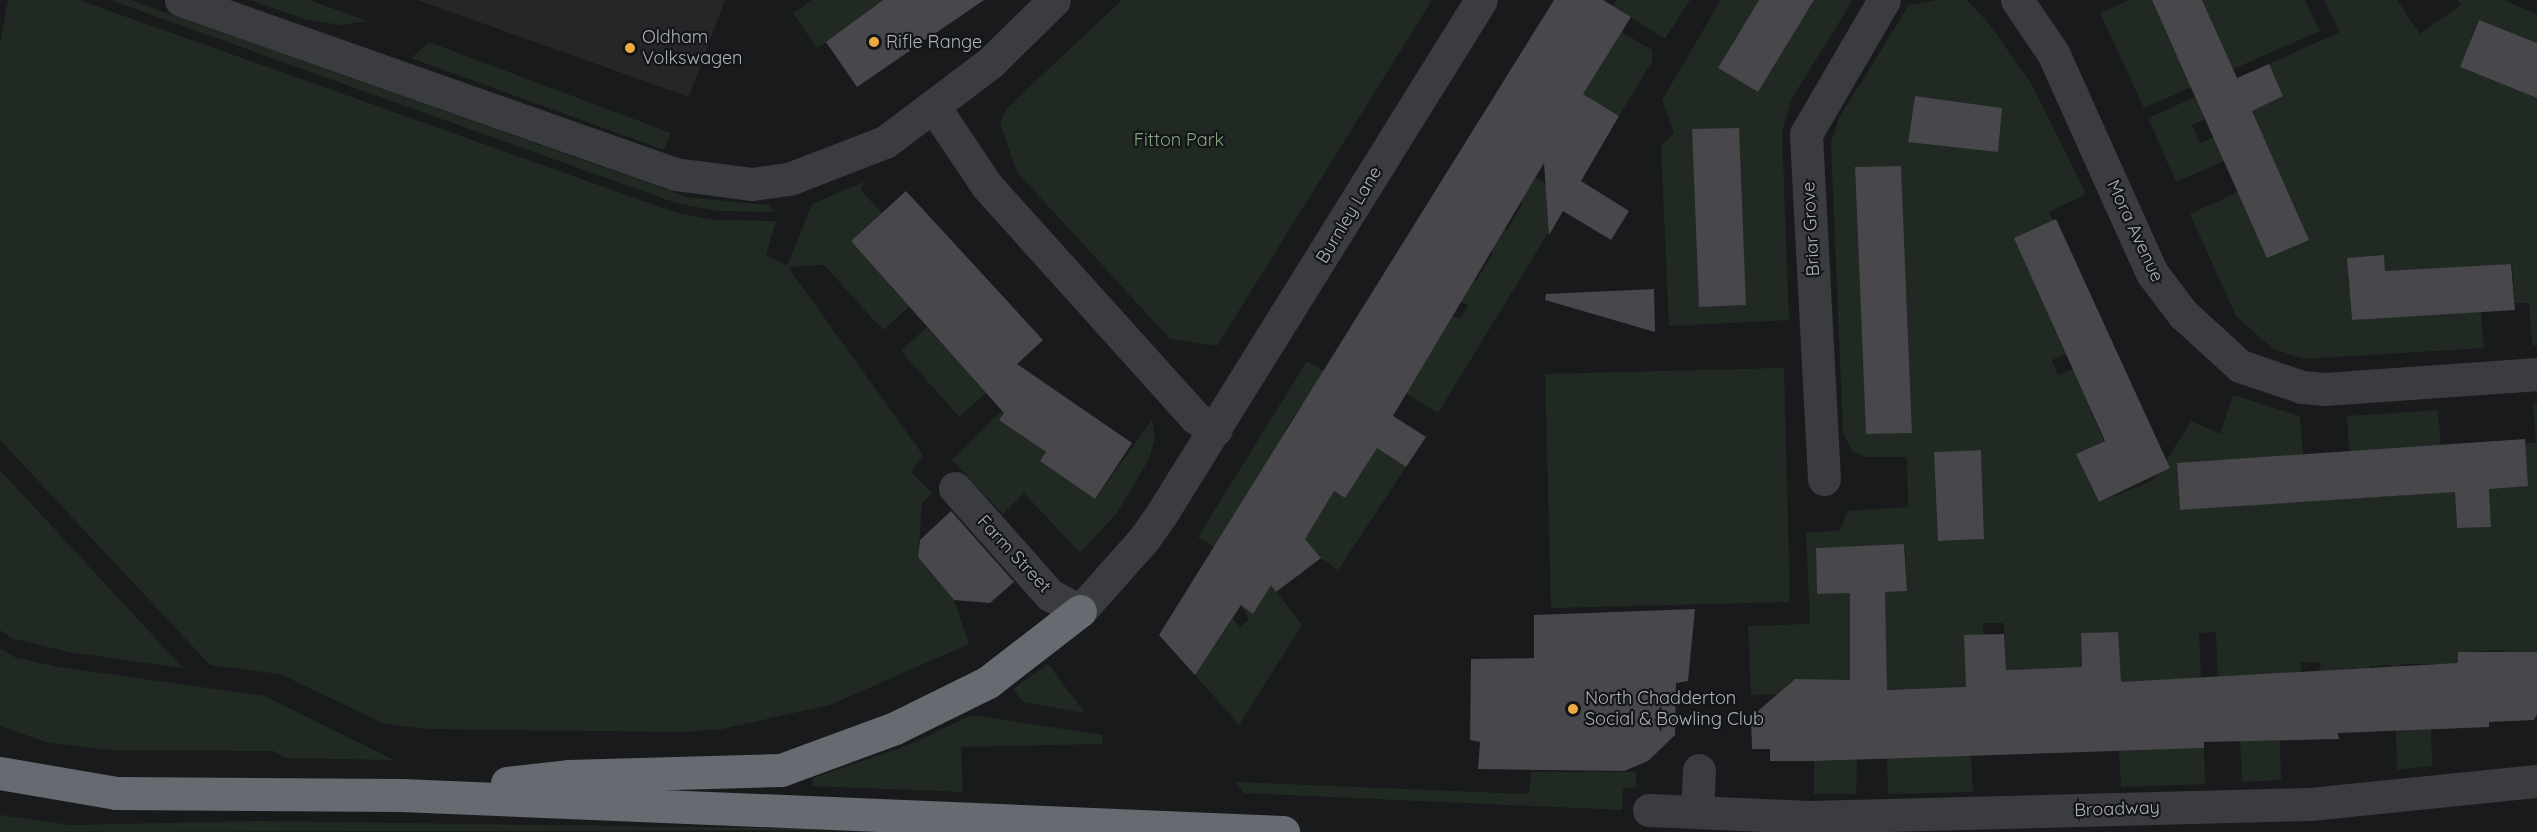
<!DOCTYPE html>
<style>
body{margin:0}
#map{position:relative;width:2537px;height:832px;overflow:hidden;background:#191a1c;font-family:Quicksand,sans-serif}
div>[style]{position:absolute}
.built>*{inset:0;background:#262629}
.green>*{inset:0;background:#212a22}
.building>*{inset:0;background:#47474c}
.minor>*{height:33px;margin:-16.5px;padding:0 16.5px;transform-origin:16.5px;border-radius:16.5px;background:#3b3c40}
.highway>*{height:33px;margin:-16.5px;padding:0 16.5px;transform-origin:16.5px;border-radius:16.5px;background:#676a71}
.dots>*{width:16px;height:16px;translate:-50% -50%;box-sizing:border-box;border:3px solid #141517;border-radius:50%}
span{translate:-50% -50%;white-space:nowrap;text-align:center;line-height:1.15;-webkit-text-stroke:4.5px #141517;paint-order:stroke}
.poi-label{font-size:18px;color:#adb1bb}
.left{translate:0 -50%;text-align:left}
.park-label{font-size:18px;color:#85a585}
.street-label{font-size:18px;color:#adb1bb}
</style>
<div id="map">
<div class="built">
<i style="clip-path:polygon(417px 0,725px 0,689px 97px)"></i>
</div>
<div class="green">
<i style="clip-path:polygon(8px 0,79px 0,674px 212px,712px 220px,776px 221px,766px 255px,787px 266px,812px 204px,864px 182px,861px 191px,882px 213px,851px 241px,864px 255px,901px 275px,890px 286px,903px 300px,915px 290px,921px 296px,883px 330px,824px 265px,788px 267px,923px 455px,911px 472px,932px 493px,922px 503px,918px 557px,954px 600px,969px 644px,830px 705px,722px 729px,684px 732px,430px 729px,385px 724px,280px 674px,210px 665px,0 440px,0 44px)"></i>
<i style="clip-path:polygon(110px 0,130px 0,687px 197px,768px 205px,775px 212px,718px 211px,676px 203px)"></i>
<i style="clip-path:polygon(250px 0,309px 0,368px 21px,340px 25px,304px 19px)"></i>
<i style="clip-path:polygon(812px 0,883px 0,864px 13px,875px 28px,852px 25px,817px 48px,793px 13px)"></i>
<i style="clip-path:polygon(1122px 0,1432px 0,1217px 346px,1170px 339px,1017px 172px,1000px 123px,1006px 109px)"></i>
<i style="clip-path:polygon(1617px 0,1690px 0,1665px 39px,1613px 6px)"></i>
<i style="clip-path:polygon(evenodd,1721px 0,1759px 0,1718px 68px,1758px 92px,1814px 0,1853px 0,1792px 98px,1782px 132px,1789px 320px,1669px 326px,1661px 146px,1674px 133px,1662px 100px,1721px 0,1692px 129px,1744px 261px,1746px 305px,1699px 307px,1692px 129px)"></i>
<i style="clip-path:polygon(evenodd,1935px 0,1967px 0,1989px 24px,2031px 83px,2086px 194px,2049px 212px,2053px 220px,2051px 322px,2066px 354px,2052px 360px,2058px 375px,2073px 369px,2129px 389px,2089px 407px,2104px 441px,2076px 454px,2099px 502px,2154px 480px,2191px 421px,2220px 434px,2233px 395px,2300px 416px,2303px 456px,2268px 458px,2272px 504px,2343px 499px,2350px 464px,2347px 416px,2438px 410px,2441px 448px,2453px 448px,2457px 528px,2491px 527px,2489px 489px,2525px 443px,2536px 443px,2533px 404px,2537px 404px,2537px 652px,2529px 652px,2506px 672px,2505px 650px,2459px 652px,2459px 674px,2434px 664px,2400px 664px,2392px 680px,2391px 665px,2370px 666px,2370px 672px,2351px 667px,2351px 691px,2321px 698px,2320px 662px,2301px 662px,2301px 685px,2233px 675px,2233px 699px,2218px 700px,2216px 632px,2199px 633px,2201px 679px,2117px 701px,2118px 632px,2081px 633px,2082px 670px,2017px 669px,2018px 683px,2006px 671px,2004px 623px,1983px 623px,1983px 635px,1966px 673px,1966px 689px,1908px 699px,1907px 689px,1885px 690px,1869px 647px,1850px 647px,1850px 694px,1795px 679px,1788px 685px,1788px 694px,1751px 695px,1748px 626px,1810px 624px,1806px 532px,1839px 531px,1848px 511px,1908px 507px,1907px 457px,1865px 457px,1852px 451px,1843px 433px,1831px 143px,1839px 118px,1909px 5px,1935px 0,1915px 96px,2002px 108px,1908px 140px,1915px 96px,1935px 0,1901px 167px,1912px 432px,1866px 434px,1855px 168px,1901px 167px,1935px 0,1981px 450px,1984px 539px,1938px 541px,1934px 452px,1981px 450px,1935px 0,2360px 453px,2435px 493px,2364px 498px,2360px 453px,1935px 0,2247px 460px,2249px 506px,2180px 510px,2177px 464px,2247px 460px,1935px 0,1905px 545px,1907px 591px,1817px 594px,1816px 548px,1905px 545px)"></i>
<i style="clip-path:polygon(2129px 0,2152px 0,2178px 58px,2220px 40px,2202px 0,2305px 0,2320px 31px,2144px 108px,2100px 13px)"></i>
<i style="clip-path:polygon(evenodd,2324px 0,2397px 0,2420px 34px,2461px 5px,2458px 0,2503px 0,2537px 14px,2537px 43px,2478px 21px,2460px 67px,2537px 98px,2537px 345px,2532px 345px,2529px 303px,2515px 303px,2512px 264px,2442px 269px,2481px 312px,2484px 348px,2304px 359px,2273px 349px,2236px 316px,2190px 214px,2238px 192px,2308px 240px,2252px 111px,2283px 96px,2269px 64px,2340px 32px,2324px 0,2366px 272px,2425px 314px,2352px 320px,2348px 274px,2366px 272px)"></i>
<i style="clip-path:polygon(1617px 29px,1652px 50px,1652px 61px,1619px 116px,1574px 88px,1578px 63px,1596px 74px,1607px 56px,1605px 44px)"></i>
<i style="clip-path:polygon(429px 42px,671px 133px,664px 150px,411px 58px)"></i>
<i style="clip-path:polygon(2195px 97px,2205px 119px,2192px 125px,2200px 143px,2214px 137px,2224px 161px,2176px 182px,2148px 118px)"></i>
<i style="clip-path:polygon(1589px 116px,1611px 130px,1438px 413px,1389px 383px,1423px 365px,1453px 316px,1460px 319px,1468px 306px,1445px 291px,1458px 270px,1476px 281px,1493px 253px,1477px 243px,1490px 221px,1507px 230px,1523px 203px,1506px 193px,1521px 169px,1547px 185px)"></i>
<i style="clip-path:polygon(927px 327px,939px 341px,953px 330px,986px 367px,973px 379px,986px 393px,959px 417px,901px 351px)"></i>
<i style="clip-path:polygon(evenodd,1307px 361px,1405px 423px,1385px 453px,1406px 467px,1338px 570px,1321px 558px,1302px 535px,1287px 547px,1304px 571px,1297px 577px,1293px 573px,1274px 589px,1302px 625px,1239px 725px,1195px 675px,1233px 618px,1240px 627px,1249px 619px,1241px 605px,1253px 614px,1263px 597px,1216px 548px,1198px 537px,1307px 361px,1302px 404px,1374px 451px,1345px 498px,1334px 491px,1285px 430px,1302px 404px)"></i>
<i style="clip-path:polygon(1784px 368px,1790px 602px,1551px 608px,1545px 374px)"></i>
<i style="clip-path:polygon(1013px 399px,999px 420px,1046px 452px,1040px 461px,1095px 499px,1152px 420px,1155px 438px,1149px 459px,1117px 513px,1080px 553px,1024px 493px,1003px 514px,952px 460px)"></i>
<i style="clip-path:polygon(0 470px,183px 668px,69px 652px,11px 638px,0 630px)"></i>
<i style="clip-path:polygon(0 648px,14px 657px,58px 667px,265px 696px,394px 760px,284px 758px,274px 751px,110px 750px,49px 743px,0 726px)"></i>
<i style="clip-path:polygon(1048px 664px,1085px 713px,1023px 702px,1013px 689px)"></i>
<i style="clip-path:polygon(972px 715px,1103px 735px,1102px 744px,961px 747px,963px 792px,812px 786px,813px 778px,906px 746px)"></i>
<i style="clip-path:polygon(2431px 729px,2432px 766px,2397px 770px,2396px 730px)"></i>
<i style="clip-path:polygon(2240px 741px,2280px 741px,2281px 780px,2242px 782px)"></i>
<i style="clip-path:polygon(2204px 748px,2205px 784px,2121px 787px,2119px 751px)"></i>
<i style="clip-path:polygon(1971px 755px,1973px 792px,1888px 794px,1887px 757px)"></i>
<i style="clip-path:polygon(1857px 760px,1856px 794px,1814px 794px,1814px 761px)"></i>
<i style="clip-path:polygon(1531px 772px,1636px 772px,1636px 787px,1623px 788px,1622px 810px,1244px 793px,1235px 782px,1529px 794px)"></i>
<i style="clip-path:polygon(0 815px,70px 825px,260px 821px,905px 830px,0 832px)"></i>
</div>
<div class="building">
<i style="clip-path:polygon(883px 0,984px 0,857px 87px,826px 42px)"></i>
<i style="clip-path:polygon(1554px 0,1603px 0,1631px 17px,1583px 94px,1619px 116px,1581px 181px,1629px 211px,1611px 240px,1563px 211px,1549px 235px,1544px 163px,1393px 416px,1426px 437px,1406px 467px,1377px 448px,1345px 498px,1334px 491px,1305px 539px,1321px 558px,1276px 592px,1271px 585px,1253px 614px,1241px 605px,1195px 675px,1159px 635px)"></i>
<i style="clip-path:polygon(1759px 0,1814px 0,1758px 92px,1718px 68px)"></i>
<i style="clip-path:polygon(2152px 0,2202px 0,2237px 78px,2269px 64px,2283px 96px,2252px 111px,2309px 240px,2267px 258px)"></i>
<i style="clip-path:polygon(2479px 20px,2537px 43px,2537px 98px,2460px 67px)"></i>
<i style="clip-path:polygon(1915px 96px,2002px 108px,1998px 152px,1908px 142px)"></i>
<i style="clip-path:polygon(1739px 128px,1746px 305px,1699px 307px,1692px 129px)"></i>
<i style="clip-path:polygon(1901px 166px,1912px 433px,1866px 434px,1855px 167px)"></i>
<i style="clip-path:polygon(906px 191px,1043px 340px,1017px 364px,1132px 443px,1095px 499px,1040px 461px,1046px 452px,999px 420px,1004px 413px,851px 241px)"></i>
<i style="clip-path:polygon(2056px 219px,2170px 468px,2099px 502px,2076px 454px,2105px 441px,2014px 238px)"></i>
<i style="clip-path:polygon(2384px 255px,2385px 271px,2511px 264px,2515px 310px,2352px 320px,2347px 258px)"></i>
<i style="clip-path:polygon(1654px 289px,1655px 332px,1545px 300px,1546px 294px)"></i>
<i style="clip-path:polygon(2525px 439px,2528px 486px,2489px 489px,2491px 527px,2457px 528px,2455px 492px,2180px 510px,2177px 463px)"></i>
<i style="clip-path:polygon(1981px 450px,1984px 539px,1938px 541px,1934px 452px)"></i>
<i style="clip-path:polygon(951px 511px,1014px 582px,990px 603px,954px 600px,918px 557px,920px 540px)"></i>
<i style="clip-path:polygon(1904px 544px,1907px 591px,1885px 592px,1887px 690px,1966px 687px,1964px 635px,2004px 634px,2006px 670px,2082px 667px,2081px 633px,2118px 632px,2121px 682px,2458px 663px,2458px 652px,2537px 652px,2537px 714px,2534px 720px,2489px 722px,2489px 727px,2338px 733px,2339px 739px,2204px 742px,2204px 748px,1814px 761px,1770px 761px,1770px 749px,1752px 749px,1751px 717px,1795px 679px,1850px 680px,1850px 593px,1817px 594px,1816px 548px)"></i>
<i style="clip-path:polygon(1695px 609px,1688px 681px,1676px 683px,1675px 735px,1648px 761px,1624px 771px,1478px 769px,1480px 742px,1470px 740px,1471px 659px,1534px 658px,1534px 615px)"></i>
</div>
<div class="minor">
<i style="left:181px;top:0;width:524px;rotate:19.4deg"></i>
<i style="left:675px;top:174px;width:78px;rotate:7.4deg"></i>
<i style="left:752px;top:184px;width:37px;rotate:-8deg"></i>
<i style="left:789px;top:179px;width:103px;rotate:-21.1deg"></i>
<i style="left:885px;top:142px;width:133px;rotate:-37deg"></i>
<i style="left:991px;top:62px;width:88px;rotate:-44.5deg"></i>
<i style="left:2017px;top:0;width:64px;rotate:55.8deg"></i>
<i style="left:2053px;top:53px;width:241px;rotate:65.8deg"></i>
<i style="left:2152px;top:273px;width:51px;rotate:52.9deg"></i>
<i style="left:2183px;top:314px;width:77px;rotate:42.4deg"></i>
<i style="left:2240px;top:366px;width:65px;rotate:18.7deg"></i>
<i style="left:2302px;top:387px;width:22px;rotate:5deg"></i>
<i style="left:2324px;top:389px;width:214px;rotate:-4deg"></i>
<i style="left:934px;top:107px;width:95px;rotate:56.1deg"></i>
<i style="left:987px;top:186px;width:312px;rotate:48deg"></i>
<i style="left:1196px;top:418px;width:23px;rotate:31deg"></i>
<i style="left:1824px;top:479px;width:345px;rotate:-93deg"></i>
<i style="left:1806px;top:134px;width:155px;rotate:-59.8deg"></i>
<i style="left:955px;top:488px;width:143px;rotate:48.4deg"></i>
<i style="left:1050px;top:595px;width:34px;rotate:28deg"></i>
<i style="left:1080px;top:611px;width:96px;rotate:-48.4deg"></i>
<i style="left:1144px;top:539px;width:35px;rotate:-55deg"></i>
<i style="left:1164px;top:510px;width:600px;rotate:-58.14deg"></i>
<i style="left:1649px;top:810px;width:160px;rotate:2.5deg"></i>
<i style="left:1809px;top:817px;width:501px;rotate:-1.49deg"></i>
<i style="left:2310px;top:804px;width:228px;rotate:-5.8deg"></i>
<i style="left:1697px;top:811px;width:41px;rotate:-87.2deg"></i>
</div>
<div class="highway">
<i style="left:0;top:773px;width:118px;rotate:9.8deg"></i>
<i style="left:116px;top:793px;width:285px;rotate:0.4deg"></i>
<i style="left:401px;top:795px;width:883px;rotate:2.4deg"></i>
<i style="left:507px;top:783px;width:61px;rotate:-6.5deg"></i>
<i style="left:568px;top:776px;width:213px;rotate:-1.6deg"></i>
<i style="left:781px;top:770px;width:121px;rotate:-20.2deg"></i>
<i style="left:895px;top:728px;width:104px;rotate:-26.3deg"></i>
<i style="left:988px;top:682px;width:116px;rotate:-37.7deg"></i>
</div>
<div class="dots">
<i style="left:874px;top:42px;background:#ebab42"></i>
<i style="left:630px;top:48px;background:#ebab42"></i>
<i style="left:1573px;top:709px;background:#ebab42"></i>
</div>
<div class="poi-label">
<span class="left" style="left:642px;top:48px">Oldham<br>Volkswagen</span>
<span class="left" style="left:886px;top:42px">Rifle Range</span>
<span class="left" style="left:1585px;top:709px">North Chadderton<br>Social &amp; Bowling Club</span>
</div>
<div class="park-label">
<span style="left:1179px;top:140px">Fitton Park</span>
</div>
<div class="street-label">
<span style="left:1349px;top:215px;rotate:-59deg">Burnley Lane</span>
<span style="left:1811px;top:229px;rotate:-93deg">Briar Grove</span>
<span style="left:2135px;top:231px;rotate:65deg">Mora Avenue</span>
<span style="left:1014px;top:554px;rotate:47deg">Farm Street</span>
<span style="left:2117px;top:809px;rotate:-2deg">Broadway</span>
</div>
</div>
